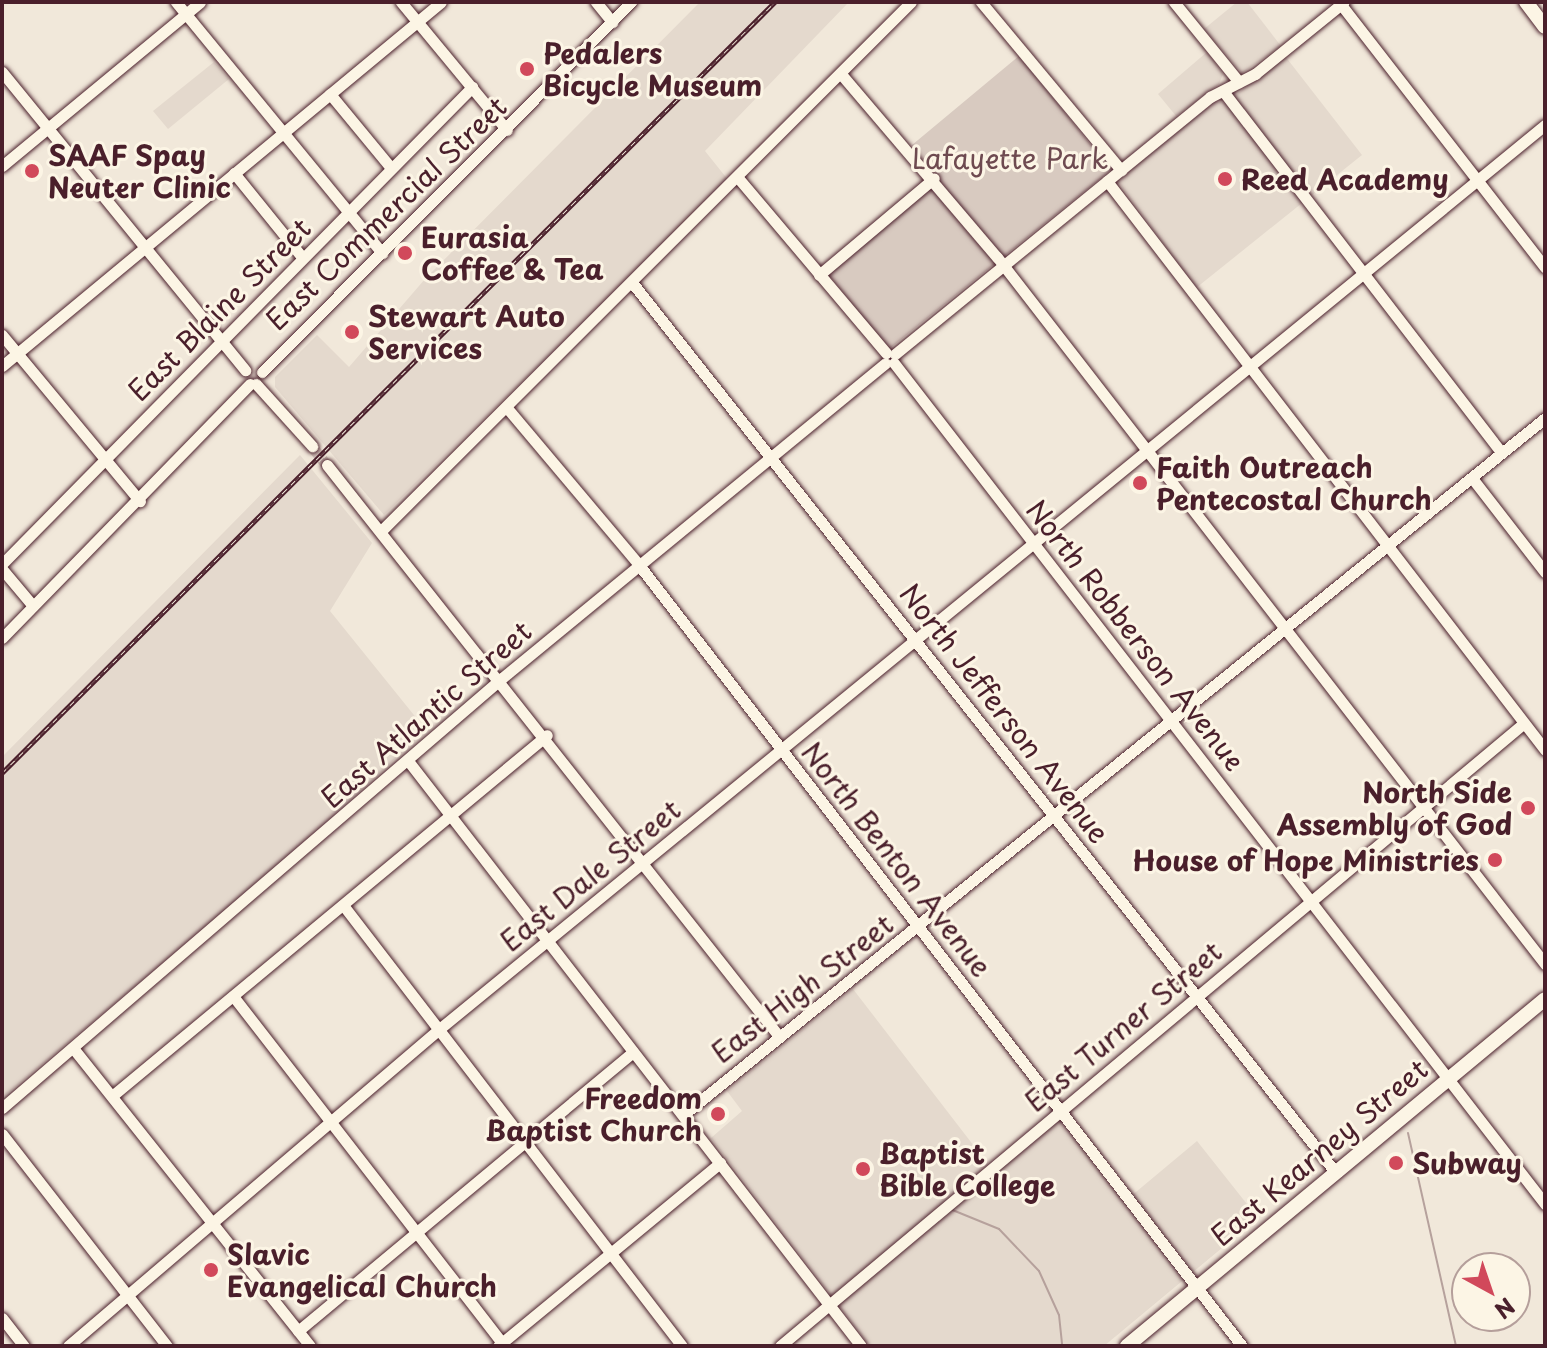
<!DOCTYPE html>
<style>
body{margin:0}
#map{position:relative;width:1547px;height:1348px;overflow:hidden;background:#f1e8da;font-family:"Playpen Sans",sans-serif}
div>[style]{position:absolute}
.built>*{inset:0;background:#e4d9cd}
.green>*{inset:0;background:#d8cac0}
.stream>*{height:2px;margin:-1px;padding:0 1px;transform-origin:1px;border-radius:1px;background:#b6a19c}
.minor-tunnel>*{height:11px;margin-top:-5.5px;transform-origin:0;background:repeating-linear-gradient(90deg,#d0c0b7 0 11px,transparent 0 16.5px)}
.roads{filter:drop-shadow(0 0 2px #4a1f2b) drop-shadow(0 0 2px #4a1f2b)}
.minor>*{height:11px;margin:-5.5px;padding:0 5.5px;transform-origin:5.5px;border-radius:5.5px;background:#fcf5e5}
.major>*{height:14px;margin:-7px;padding:0 7px;transform-origin:7px;border-radius:7px;background:#fcf5e5}
.rail>*{height:5px;margin-top:-2.5px;transform-origin:0;background:repeating-linear-gradient(90deg,#fcf5e5 0 6px,#4a1f2b 0 12px);box-sizing:border-box;border-block:2px solid #4a1f2b}
.dots>*{width:22px;height:22px;translate:-50% -50%;box-sizing:border-box;border:4px solid #fcf5e5;border-radius:50%}
span{translate:-50% -50%;white-space:nowrap;text-align:center;line-height:1.15;-webkit-text-stroke:6px #fcf5e5;paint-order:stroke}
.poi-label{font-size:28px;color:#4a1f2b;font-weight:700}
.left{translate:0 -50%;text-align:left}
.right{translate:-100% -50%;text-align:right}
.park-label{font-size:28px;color:#6e4a50}
.street-label{font-size:28px;color:#4a1f2b}
.frame{position:absolute;inset:0;border:4px solid #4a1f2b;pointer-events:none}
.north{position:absolute;left:1451px;top:1252px;width:80px;height:80px;box-sizing:border-box;background:#fcf5e5;border:2px solid #b59f9b;border-radius:50%;rotate:140deg;font-size:22px;font-weight:700;line-height:32px;text-align:center;color:#4a1f2b}
.north::after{content:'';display:block;margin:auto;width:28px;height:36px;background:#d1495b;clip-path:polygon(50% 0,100% 100%,50% 72%,0 100%)}
</style>
<div id="map">
<div class="built">
<i style="clip-path:polygon(700px 2px,849px 2px,705px 151px,729px 181px,384px 515px,275px 387px,275px 377px,317px 335px,349px 367px,425px 279px)"></i>
<i style="clip-path:polygon(1237px 2px,1247px 2px,1281px 46px,1242px 73px,1204px 29px)"></i>
<i style="clip-path:polygon(1207px 52px,1223px 74px,1219px 84px,1176px 116px,1158px 94px)"></i>
<i style="clip-path:polygon(1285px 56px,1362px 155px,1196px 288px,1117px 180px,1212px 101px,1226px 103px)"></i>
<i style="clip-path:polygon(214px 62px,229px 79px,168px 129px,153px 111px)"></i>
<i style="clip-path:polygon(300px 455px,372px 543px,330px 611px,426px 730px,303px 845px,3px 1097px,2px 757px)"></i>
<i style="clip-path:polygon(853px 989px,994px 1172px,1060px 1120px,1124px 1202px,1197px 1141px,1258px 1218px,1104px 1346px,870px 1346px,711px 1138px,742px 1111px,727px 1091px)"></i>
</div>
<div class="green">
<i style="clip-path:polygon(1019px 56px,1111px 170px,889px 349px,828px 274px,937px 182px,912px 145px)"></i>
</div>
<div class="stream">
<i style="left:1387px;top:1097px;width:9px;rotate:63deg"></i>
<i style="left:1408px;top:1133px;width:218px;rotate:77.3deg"></i>
<i style="left:950px;top:1209px;width:53px;rotate:22.2deg"></i>
<i style="left:999px;top:1229px;width:58px;rotate:46.4deg"></i>
<i style="left:1039px;top:1271px;width:48px;rotate:65.6deg"></i>
<i style="left:1059px;top:1315px;width:31px;rotate:84deg"></i>
</div>
<div class="minor-tunnel">
<i style="left:312px;top:446px;width:24px;rotate:52deg"></i>
</div>
<div class="roads">
<div class="minor">
<i style="left:176px;top:2px;width:325px;rotate:50.6deg"></i>
<i style="left:401px;top:2px;width:166px;rotate:50.4deg"></i>
<i style="left:596px;top:2px;width:26px;rotate:51deg"></i>
<i style="left:981px;top:2px;width:219px;rotate:50.2deg"></i>
<i style="left:1174px;top:2px;width:103px;rotate:50.9deg"></i>
<i style="left:1339px;top:2px;width:336px;rotate:52.2deg"></i>
<i style="left:2px;top:72px;width:385px;rotate:50.8deg"></i>
<i style="left:841px;top:74px;width:240px;rotate:49.6deg"></i>
<i style="left:997px;top:257px;width:895px;rotate:52.22deg"></i>
<i style="left:1223px;top:91px;width:457px;rotate:52.4deg"></i>
<i style="left:330px;top:94px;width:96px;rotate:50.5deg"></i>
<i style="left:2px;top:166px;width:257px;rotate:-39.6deg"></i>
<i style="left:234px;top:173px;width:108px;rotate:51deg"></i>
<i style="left:739px;top:179px;width:228px;rotate:49.8deg"></i>
<i style="left:1107px;top:181px;width:718px;rotate:52.41deg"></i>
<i style="left:819px;top:275px;width:150px;rotate:-40.1deg"></i>
<i style="left:634px;top:285px;width:1132px;rotate:51.67deg"></i>
<i style="left:2px;top:335px;width:216px;rotate:50.3deg"></i>
<i style="left:895px;top:354px;width:407px;rotate:-39.2deg"></i>
<i style="left:1210px;top:97px;width:51px;rotate:-27.1deg"></i>
<i style="left:1255px;top:74px;width:114px;rotate:-39deg"></i>
<i style="left:894px;top:363px;width:1064px;rotate:52.26deg"></i>
<i style="left:2px;top:366px;width:570px;rotate:-39.66deg"></i>
<i style="left:262px;top:372px;width:523px;rotate:-45.08deg"></i>
<i style="left:256px;top:384px;width:84px;rotate:47.9deg"></i>
<i style="left:507px;top:408px;width:205px;rotate:49.9deg"></i>
<i style="left:639px;top:565px;width:987px;rotate:52.33deg"></i>
<i style="left:327px;top:465px;width:727px;rotate:51.65deg"></i>
<i style="left:1472px;top:478px;width:119px;rotate:52.2deg"></i>
<i style="left:381px;top:531px;width:749px;rotate:-44.95deg"></i>
<i style="left:2px;top:564px;width:670px;rotate:-45.42deg"></i>
<i style="left:2px;top:569px;width:48px;rotate:50deg"></i>
<i style="left:2px;top:638px;width:355px;rotate:-45.7deg"></i>
<i style="left:409px;top:762px;width:738px;rotate:52.26deg"></i>
<i style="left:343px;top:905px;width:556px;rotate:52.45deg"></i>
<i style="left:233px;top:996px;width:443px;rotate:52.2deg"></i>
<i style="left:73px;top:1048px;width:381px;rotate:51.5deg"></i>
<i style="left:112px;top:1096px;width:565px;rotate:-39.69deg"></i>
<i style="left:2px;top:1108px;width:659px;rotate:-40.7deg"></i>
<i style="left:502px;top:678px;width:496px;rotate:-39.4deg"></i>
<i style="left:683px;top:1115px;width:1109px;rotate:-38.96deg"></i>
<i style="left:2px;top:1134px;width:269px;rotate:52.1deg"></i>
<i style="left:2px;top:1318px;width:36px;rotate:52deg"></i>
<i style="left:298px;top:1331px;width:436px;rotate:-39.8deg"></i>
<i style="left:68px;top:1346px;width:487px;rotate:-40.5deg"></i>
<i style="left:438px;top:1030px;width:1430px;rotate:-39.27deg"></i>
<i style="left:498px;top:1346px;width:288px;rotate:-39.5deg"></i>
<i style="left:780px;top:1346px;width:970px;rotate:-39.94deg"></i>
</div>
<div class="major">
<i style="left:1526px;top:2px;width:31px;rotate:53deg"></i>
<i style="left:1127px;top:1346px;width:543px;rotate:-39.7deg"></i>
</div>
</div>
<div class="rail">
<i style="left:2px;top:773px;width:1092px;rotate:-44.93deg"></i>
</div>
<div class="dots">
<i style="left:527px;top:69px;background:#d1495b"></i>
<i style="left:32px;top:171px;background:#d1495b"></i>
<i style="left:1225px;top:179px;background:#d1495b"></i>
<i style="left:405px;top:253px;background:#d1495b"></i>
<i style="left:352px;top:332px;background:#d1495b"></i>
<i style="left:1140px;top:483px;background:#d1495b"></i>
<i style="left:1528px;top:808px;background:#d1495b"></i>
<i style="left:1495px;top:860px;background:#d1495b"></i>
<i style="left:718px;top:1114px;background:#d1495b"></i>
<i style="left:1396px;top:1163px;background:#d1495b"></i>
<i style="left:863px;top:1169px;background:#d1495b"></i>
<i style="left:211px;top:1270px;background:#d1495b"></i>
</div>
<div class="poi-label">
<span class="left" style="left:543px;top:69px">Pedalers<br>Bicycle Museum</span>
<span class="left" style="left:48px;top:171px">SAAF Spay<br>Neuter Clinic</span>
<span class="left" style="left:1241px;top:179px">Reed Academy</span>
<span class="left" style="left:421px;top:253px">Eurasia<br>Coffee &amp; Tea</span>
<span class="left" style="left:368px;top:332px">Stewart Auto<br>Services</span>
<span class="left" style="left:1156px;top:483px">Faith Outreach<br>Pentecostal Church</span>
<span class="right" style="left:1512px;top:808px">North Side<br>Assembly of God</span>
<span class="right" style="left:1479px;top:860px">House of Hope Ministries</span>
<span class="right" style="left:702px;top:1114px">Freedom<br>Baptist Church</span>
<span class="left" style="left:879px;top:1169px">Baptist<br>Bible College</span>
<span class="left" style="left:1412px;top:1163px">Subway</span>
<span class="left" style="left:227px;top:1270px">Slavic<br>Evangelical Church</span>
</div>
<div class="park-label">
<span style="left:1010px;top:158px">Lafayette Park</span>
</div>
<div class="street-label">
<span style="left:386px;top:213px;rotate:-44deg">East Commercial Street</span>
<span style="left:219px;top:309px;rotate:-45deg">East Blaine Street</span>
<span style="left:1136px;top:635px;rotate:52deg">North Robberson Avenue</span>
<span style="left:1005px;top:713px;rotate:52deg">North Jefferson Avenue</span>
<span style="left:426px;top:714px;rotate:-41deg">East Atlantic Street</span>
<span style="left:897px;top:859px;rotate:52deg">North Benton Avenue</span>
<span style="left:590px;top:875px;rotate:-39deg">East Dale Street</span>
<span style="left:802px;top:988px;rotate:-38deg">East High Street</span>
<span style="left:1123px;top:1026px;rotate:-40deg">East Turner Street</span>
<span style="left:1319px;top:1152px;rotate:-40deg">East Kearney Street</span>
</div>
<div class="frame"></div>
<div class="north">N</div>
</div>
